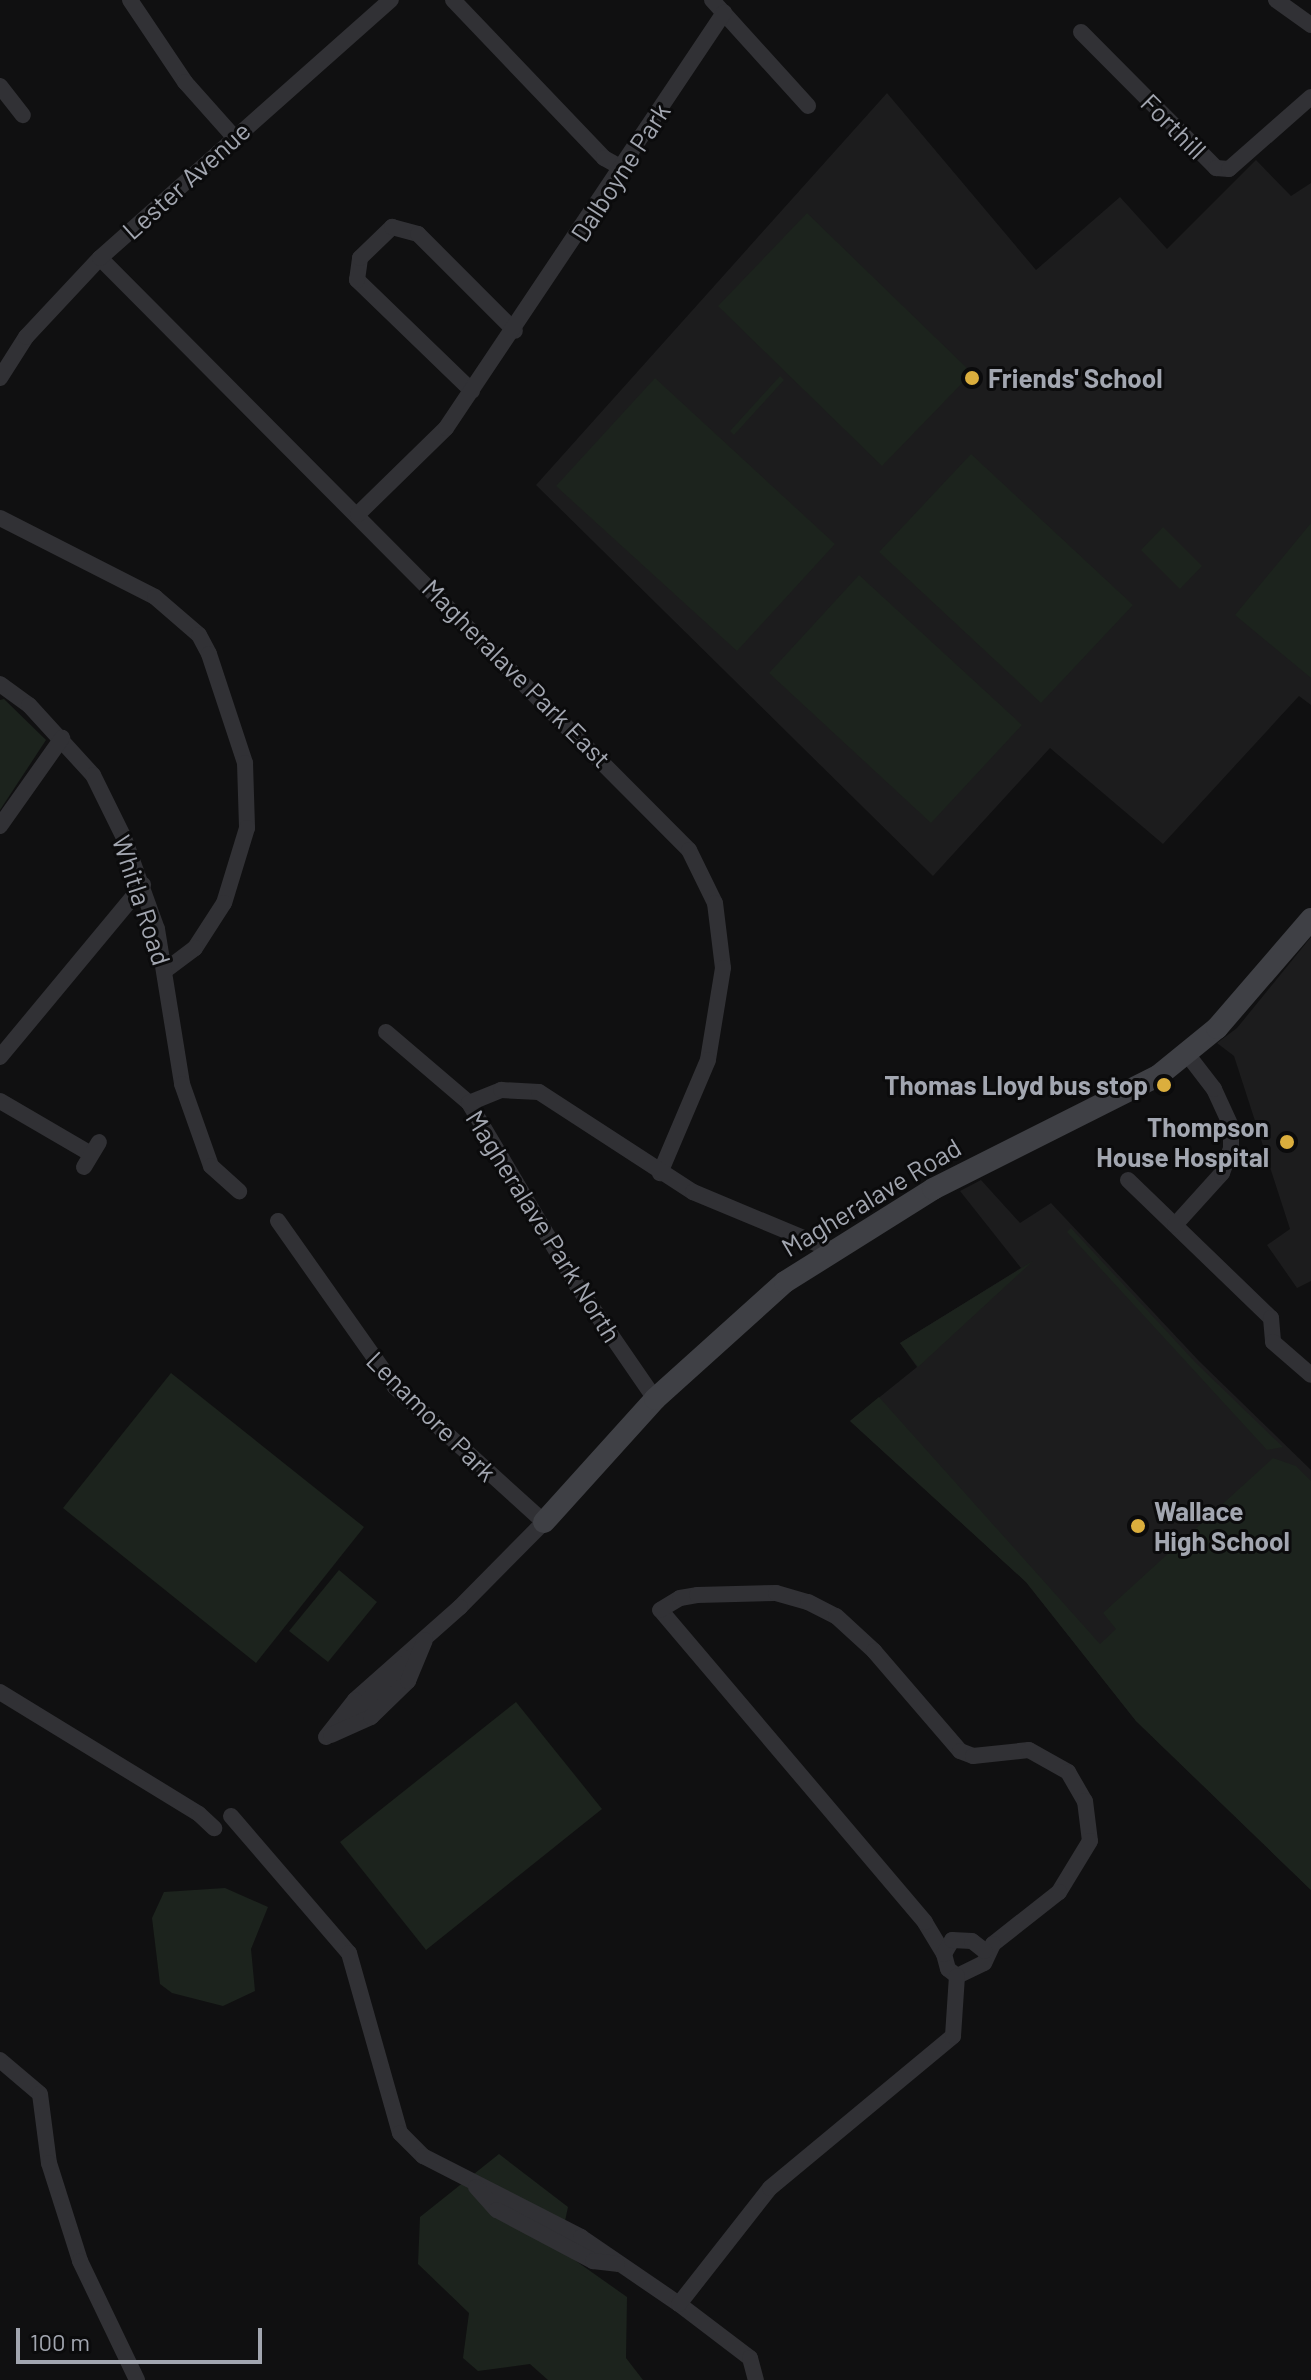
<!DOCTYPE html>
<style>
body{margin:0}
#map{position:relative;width:1311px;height:2380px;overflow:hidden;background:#101011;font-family:Barlow,sans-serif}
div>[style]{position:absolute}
.built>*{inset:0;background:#1c1c1d}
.green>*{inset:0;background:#1c231d}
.street>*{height:16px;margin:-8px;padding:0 8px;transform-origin:8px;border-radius:8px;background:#313135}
.secondary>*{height:22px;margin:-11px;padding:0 11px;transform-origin:11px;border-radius:11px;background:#3f4045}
.dots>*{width:22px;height:22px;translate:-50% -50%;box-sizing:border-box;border:4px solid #0b0b0c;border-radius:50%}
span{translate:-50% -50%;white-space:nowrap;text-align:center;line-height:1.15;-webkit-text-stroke:6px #0b0b0c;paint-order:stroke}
.street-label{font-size:26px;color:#a2a6b0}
.poi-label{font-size:26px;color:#a2a6b0;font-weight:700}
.left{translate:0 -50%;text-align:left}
.right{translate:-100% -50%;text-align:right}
.scale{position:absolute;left:16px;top:2328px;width:246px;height:36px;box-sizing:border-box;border:4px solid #a2a6b0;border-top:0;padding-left:10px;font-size:24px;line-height:28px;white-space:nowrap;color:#a2a6b0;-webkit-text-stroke:6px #0b0b0c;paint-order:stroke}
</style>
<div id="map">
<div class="built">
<i style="clip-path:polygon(887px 93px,1036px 270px,1120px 197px,1167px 249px,1256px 160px,1291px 196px,1311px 183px,1311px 705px,1299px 696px,1163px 844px,1050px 748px,933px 876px,536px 485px)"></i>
<i style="clip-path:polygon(1311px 937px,1311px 1281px,1297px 1288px,1267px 1245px,1290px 1229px,1234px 1056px,1217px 1043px,1237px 1028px)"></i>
<i style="clip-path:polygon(981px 1180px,1020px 1223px,1051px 1203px,1199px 1361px,1311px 1470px,1311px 1890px,1136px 1721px,1026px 1582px,850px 1421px,917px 1367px,900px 1343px,1021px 1268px,960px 1191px)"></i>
</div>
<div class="green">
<i style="clip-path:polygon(807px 213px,972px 373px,882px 466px,718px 306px)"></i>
<i style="clip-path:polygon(780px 376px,784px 380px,734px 435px,730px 431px)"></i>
<i style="clip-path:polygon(655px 378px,835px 544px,737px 651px,556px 486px)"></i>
<i style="clip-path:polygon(971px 454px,1133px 605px,1041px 703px,879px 552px)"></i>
<i style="clip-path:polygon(1311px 523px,1311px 678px,1235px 615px)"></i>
<i style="clip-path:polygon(1163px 527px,1202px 566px,1180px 589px,1141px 550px)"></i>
<i style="clip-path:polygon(859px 575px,1022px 725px,931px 823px,769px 673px)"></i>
<i style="clip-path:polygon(4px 699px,46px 740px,0 810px,0 700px)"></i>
<i style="clip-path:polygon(1071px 1228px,1196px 1363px,1283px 1447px,1267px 1450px,1067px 1232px)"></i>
<i style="clip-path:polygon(1033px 1261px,918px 1367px,900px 1343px)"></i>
<i style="clip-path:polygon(171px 1373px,364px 1527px,256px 1663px,63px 1508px)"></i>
<i style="clip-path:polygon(879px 1397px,1100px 1644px,1116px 1629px,1103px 1613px,1273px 1458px,1296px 1466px,1311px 1481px,1311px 1890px,1136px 1721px,1026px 1582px,850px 1421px)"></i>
<i style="clip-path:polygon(339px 1570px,377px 1602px,328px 1662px,289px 1631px)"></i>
<i style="clip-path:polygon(516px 1702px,602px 1809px,426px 1950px,340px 1842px)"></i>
<i style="clip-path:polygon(225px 1888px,268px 1907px,251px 1949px,255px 1991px,223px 2006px,172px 1993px,160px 1984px,152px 1918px,164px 1892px)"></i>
<i style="clip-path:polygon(499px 2154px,568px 2207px,559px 2249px,627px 2297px,626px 2358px,643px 2380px,548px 2380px,530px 2364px,478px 2371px,463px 2358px,469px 2313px,418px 2264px,420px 2217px)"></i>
</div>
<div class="street">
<i style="left:130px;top:0;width:99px;rotate:56.1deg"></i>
<i style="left:185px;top:82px;width:74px;rotate:48.3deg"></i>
<i style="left:453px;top:0;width:219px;rotate:46.3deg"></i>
<i style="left:604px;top:158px;width:21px;rotate:29deg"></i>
<i style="left:712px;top:0;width:143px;rotate:47.8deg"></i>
<i style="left:1276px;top:0;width:43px;rotate:35.5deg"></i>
<i style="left:1081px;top:32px;width:192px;rotate:45.2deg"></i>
<i style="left:1216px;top:168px;width:13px;rotate:4deg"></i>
<i style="left:1229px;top:169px;width:109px;rotate:-41.3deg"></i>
<i style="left:0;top:86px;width:37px;rotate:52deg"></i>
<i style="left:100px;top:258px;width:835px;rotate:45.15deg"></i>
<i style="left:689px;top:850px;width:59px;rotate:63.9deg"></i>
<i style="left:715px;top:903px;width:65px;rotate:83deg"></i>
<i style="left:723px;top:968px;width:93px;rotate:99.3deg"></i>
<i style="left:708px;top:1060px;width:123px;rotate:113deg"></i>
<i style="left:0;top:378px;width:49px;rotate:-57.6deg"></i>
<i style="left:26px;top:337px;width:108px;rotate:-46.9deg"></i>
<i style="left:100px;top:258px;width:389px;rotate:-41.6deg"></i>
<i style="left:472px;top:391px;width:160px;rotate:-136deg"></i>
<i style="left:357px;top:280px;width:22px;rotate:-82deg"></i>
<i style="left:360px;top:258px;width:45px;rotate:-44.1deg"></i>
<i style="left:392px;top:227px;width:27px;rotate:15deg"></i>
<i style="left:418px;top:234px;width:137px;rotate:45deg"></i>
<i style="left:358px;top:514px;width:123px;rotate:-44.3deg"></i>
<i style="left:446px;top:428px;width:500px;rotate:-56.2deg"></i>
<i style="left:0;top:518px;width:174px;rotate:27deg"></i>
<i style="left:155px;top:597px;width:58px;rotate:40.8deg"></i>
<i style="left:199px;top:635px;width:21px;rotate:62deg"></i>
<i style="left:209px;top:654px;width:115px;rotate:71.7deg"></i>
<i style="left:245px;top:763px;width:65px;rotate:88.2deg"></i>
<i style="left:247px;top:828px;width:78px;rotate:107deg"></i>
<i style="left:224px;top:903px;width:54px;rotate:122.8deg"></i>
<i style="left:195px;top:948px;width:36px;rotate:143deg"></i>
<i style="left:0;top:684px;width:36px;rotate:36deg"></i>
<i style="left:29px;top:705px;width:95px;rotate:47.6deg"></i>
<i style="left:93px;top:775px;width:70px;rotate:63.8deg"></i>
<i style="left:124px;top:838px;width:97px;rotate:70.1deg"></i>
<i style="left:157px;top:929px;width:157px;rotate:80.8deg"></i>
<i style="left:182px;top:1084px;width:87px;rotate:70.5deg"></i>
<i style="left:211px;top:1166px;width:38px;rotate:42deg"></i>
<i style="left:0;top:826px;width:108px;rotate:-54.8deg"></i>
<i style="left:386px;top:1032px;width:109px;rotate:40.5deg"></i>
<i style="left:469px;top:1103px;width:214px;rotate:59.4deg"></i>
<i style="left:578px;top:1287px;width:136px;rotate:55.5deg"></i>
<i style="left:0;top:1057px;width:224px;rotate:-50.3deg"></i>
<i style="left:0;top:1101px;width:105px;rotate:30.2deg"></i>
<i style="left:469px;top:1103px;width:35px;rotate:-22deg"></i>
<i style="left:501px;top:1090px;width:38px;rotate:3deg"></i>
<i style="left:539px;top:1092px;width:184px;rotate:33deg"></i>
<i style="left:693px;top:1192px;width:148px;rotate:22.6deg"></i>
<i style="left:84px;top:1167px;width:29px;rotate:-59deg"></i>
<i style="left:1128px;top:1180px;width:199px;rotate:44deg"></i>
<i style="left:1271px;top:1318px;width:24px;rotate:85deg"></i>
<i style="left:1273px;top:1342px;width:50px;rotate:41deg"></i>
<i style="left:278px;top:1221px;width:203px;rotate:54.8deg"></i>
<i style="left:395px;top:1387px;width:201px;rotate:42.2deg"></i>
<i style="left:544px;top:1522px;width:120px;rotate:134.7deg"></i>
<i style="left:460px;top:1607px;width:140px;rotate:138.5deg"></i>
<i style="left:355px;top:1700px;width:47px;rotate:128.1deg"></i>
<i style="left:1175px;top:1225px;width:70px;rotate:-47.9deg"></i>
<i style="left:1222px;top:1173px;width:27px;rotate:-70deg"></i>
<i style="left:1231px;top:1148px;width:22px;rotate:-90deg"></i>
<i style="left:1231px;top:1126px;width:41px;rotate:-114.7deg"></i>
<i style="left:1214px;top:1089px;width:44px;rotate:-127.6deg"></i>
<i style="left:0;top:1692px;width:233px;rotate:31.5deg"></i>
<i style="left:199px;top:1814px;width:21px;rotate:43deg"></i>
<i style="left:346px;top:1722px;width:93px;rotate:-44.6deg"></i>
<i style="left:331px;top:1735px;width:44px;rotate:-24.2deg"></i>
<i style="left:371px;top:1717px;width:52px;rotate:-44.2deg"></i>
<i style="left:408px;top:1681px;width:44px;rotate:-67.5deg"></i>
<i style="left:231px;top:1816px;width:181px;rotate:49.3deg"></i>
<i style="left:349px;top:1953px;width:187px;rotate:74.2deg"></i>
<i style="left:400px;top:2133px;width:33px;rotate:45deg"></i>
<i style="left:423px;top:2156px;width:178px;rotate:27.1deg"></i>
<i style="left:581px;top:2237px;width:119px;rotate:34.4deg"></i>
<i style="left:679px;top:2304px;width:89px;rotate:37.3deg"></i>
<i style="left:750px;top:2358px;width:23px;rotate:75deg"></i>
<i style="left:944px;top:1954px;width:37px;rotate:-121deg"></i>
<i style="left:925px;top:1922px;width:409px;rotate:-130.3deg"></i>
<i style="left:660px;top:1610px;width:23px;rotate:-31deg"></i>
<i style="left:680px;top:1598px;width:17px;rotate:-10deg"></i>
<i style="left:697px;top:1595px;width:79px;rotate:-1.5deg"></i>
<i style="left:776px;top:1593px;width:33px;rotate:16deg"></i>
<i style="left:808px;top:1602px;width:31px;rotate:27deg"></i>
<i style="left:836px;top:1616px;width:52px;rotate:42.6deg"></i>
<i style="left:874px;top:1651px;width:132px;rotate:49.3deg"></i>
<i style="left:960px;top:1751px;width:14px;rotate:21deg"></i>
<i style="left:973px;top:1756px;width:56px;rotate:-6.1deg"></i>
<i style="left:1029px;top:1750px;width:45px;rotate:29.4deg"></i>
<i style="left:1068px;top:1772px;width:34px;rotate:60deg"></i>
<i style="left:1085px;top:1801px;width:40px;rotate:82.9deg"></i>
<i style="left:1090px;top:1841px;width:60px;rotate:121.3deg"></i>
<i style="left:1059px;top:1892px;width:84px;rotate:141.8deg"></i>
<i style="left:993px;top:1944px;width:21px;rotate:115deg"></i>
<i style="left:984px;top:1963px;width:30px;rotate:154deg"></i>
<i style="left:957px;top:1976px;width:11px;rotate:-142deg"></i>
<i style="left:948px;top:1969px;width:16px;rotate:-105deg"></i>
<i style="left:944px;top:1954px;width:16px;rotate:-60deg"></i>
<i style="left:952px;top:1940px;width:20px;rotate:3deg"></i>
<i style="left:972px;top:1941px;width:16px;rotate:38deg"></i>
<i style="left:0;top:2060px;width:52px;rotate:40.4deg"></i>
<i style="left:40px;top:2094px;width:70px;rotate:82.6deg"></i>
<i style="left:49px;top:2163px;width:103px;rotate:72.4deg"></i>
<i style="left:80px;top:2261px;width:132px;rotate:64.4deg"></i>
<i style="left:476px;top:2187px;width:31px;rotate:48deg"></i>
<i style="left:497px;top:2210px;width:109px;rotate:28deg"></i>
<i style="left:593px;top:2261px;width:24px;rotate:7deg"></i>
<i style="left:679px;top:2304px;width:147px;rotate:-51.9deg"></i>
<i style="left:770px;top:2188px;width:238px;rotate:-39.7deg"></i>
<i style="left:953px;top:2036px;width:60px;rotate:-86.2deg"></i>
</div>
<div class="secondary">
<i style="left:544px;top:1522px;width:166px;rotate:-47.9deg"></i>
<i style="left:655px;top:1399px;width:175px;rotate:-42deg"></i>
<i style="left:785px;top:1282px;width:175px;rotate:-32.1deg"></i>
<i style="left:933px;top:1189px;width:252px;rotate:-26.7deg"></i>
<i style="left:1158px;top:1076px;width:76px;rotate:-39.1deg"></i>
<i style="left:1217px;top:1028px;width:144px;rotate:-49.2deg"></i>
</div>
<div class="dots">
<i style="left:972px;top:378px;background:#dbae3d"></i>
<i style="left:1164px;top:1085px;background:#dbae3d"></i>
<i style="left:1287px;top:1142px;background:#dbae3d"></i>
<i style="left:1138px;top:1526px;background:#dbae3d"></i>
</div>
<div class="street-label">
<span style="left:1174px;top:126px;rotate:45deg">Forthill</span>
<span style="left:620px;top:172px;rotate:-57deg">Dalboyne Park</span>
<span style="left:186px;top:180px;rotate:-42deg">Lester Avenue</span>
<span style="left:517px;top:673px;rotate:45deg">Magheralave Park East</span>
<span style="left:142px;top:900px;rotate:72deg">Whitla Road</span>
<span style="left:871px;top:1197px;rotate:-31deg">Magheralave Road</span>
<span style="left:544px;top:1226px;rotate:58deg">Magheralave Park North</span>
<span style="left:432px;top:1416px;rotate:45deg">Lenamore Park</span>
</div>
<div class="poi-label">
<span class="left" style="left:988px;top:378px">Friends' School</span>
<span class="right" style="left:1148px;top:1085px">Thomas Lloyd bus stop</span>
<span class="right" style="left:1269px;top:1142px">Thompson<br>House Hospital</span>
<span class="left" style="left:1154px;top:1526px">Wallace<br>High School</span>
</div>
<div class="scale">100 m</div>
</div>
